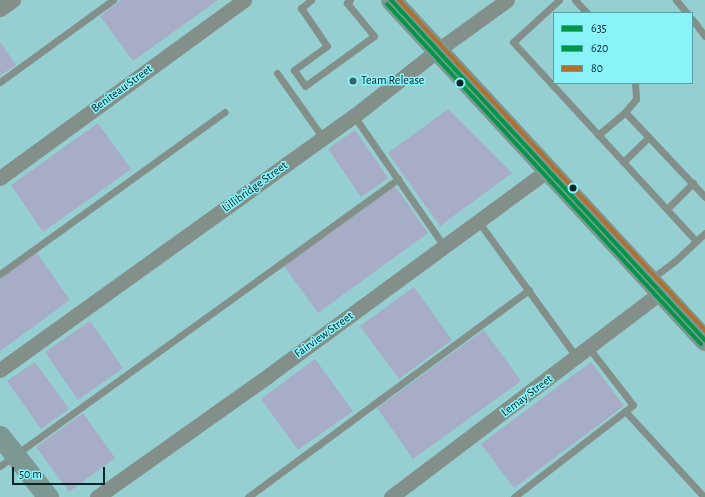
<!DOCTYPE html>
<style>
body{margin:0}
#map{position:relative;width:705px;height:497px;overflow:hidden;background:#96cfd2;font-family:"Alegreya Sans",sans-serif}
div>[style]{position:absolute}
.green>*{inset:0;background:#a7adc6}
.lane>*{height:7px;margin:-3.5px;padding:0 3.5px;transform-origin:3.5px;border-radius:3.5px;background:#829089}
.street>*{height:15px;margin:-7.5px;padding:0 7.5px;transform-origin:7.5px;border-radius:7.5px;background:#829089}
.secondary>*{height:21px;margin:-10.5px;padding:0 10.5px;transform-origin:10.5px;border-radius:10.5px;background:#7d9893}
.bus-1>*{height:4px;margin:-2px;padding:0 2px;transform-origin:2px;border-radius:2px;background:#019648}
.bus-2>*{height:4px;margin:-2px;padding:0 2px;transform-origin:2px;border-radius:2px;background:#019648}
.bus-3>*{height:4px;margin:-2px;padding:0 2px;transform-origin:2px;border-radius:2px;background:#b16f31}
.dots>*{width:11px;height:11px;translate:-50% -50%;box-sizing:border-box;border:2px solid #8af2f9;border-radius:50%}
span{translate:-50% -50%;white-space:nowrap;text-align:center;line-height:1.15;-webkit-text-stroke:3px #8af2f9;paint-order:stroke}
.poi-label{font-size:12px;color:#042729}
.left{translate:0 -50%;text-align:left}
.street-label{font-size:12px;color:#042729}
.legend{position:absolute;left:553px;top:12px;width:140px;height:72px;box-sizing:border-box;background:#8af2f9;border:1px solid #54a1a6;margin:0;padding:5px 7px;list-style:none;font-size:12px;color:#042729}
.legend li{display:flex;align-items:center;gap:8px;height:20px}
.legend b{width:20px;border:1px solid #54a1a6}
.scale{position:absolute;left:12px;top:467px;width:93px;height:18px;box-sizing:border-box;border:2px solid #042729;border-top:0;padding-left:5px;font-size:12px;line-height:14px;white-space:nowrap;color:#042729;-webkit-text-stroke:3px #8af2f9;paint-order:stroke}
</style>
<div id="map">
<div class="green">
<i style="clip-path:polygon(121px 0,218px 0,133px 61px,100px 16px)"></i>
<i style="clip-path:polygon(0 42px,16px 65px,0 76px)"></i>
<i style="clip-path:polygon(448px 109px,512px 173px,440px 226px,388px 153px)"></i>
<i style="clip-path:polygon(98px 123px,131px 169px,43px 232px,11px 185px)"></i>
<i style="clip-path:polygon(355px 130px,388px 178px,361px 197px,328px 149px)"></i>
<i style="clip-path:polygon(395px 186px,428px 233px,318px 313px,284px 266px)"></i>
<i style="clip-path:polygon(36px 252px,70px 300px,0 351px,0 279px)"></i>
<i style="clip-path:polygon(414px 287px,452px 340px,399px 379px,360px 326px)"></i>
<i style="clip-path:polygon(90px 321px,123px 368px,78px 400px,45px 352px)"></i>
<i style="clip-path:polygon(484px 330px,521px 381px,413px 459px,377px 408px)"></i>
<i style="clip-path:polygon(315px 359px,353px 411px,298px 450px,261px 399px)"></i>
<i style="clip-path:polygon(35px 362px,69px 409px,41px 429px,7px 381px)"></i>
<i style="clip-path:polygon(591px 362px,624px 406px,514px 488px,481px 444px)"></i>
<i style="clip-path:polygon(83px 413px,115px 458px,69px 492px,36px 447px)"></i>
</div>
<div class="lane">
<i style="left:311px;top:0;width:13px;rotate:141deg"></i>
<i style="left:301px;top:8px;width:46px;rotate:55.6deg"></i>
<i style="left:327px;top:46px;width:41px;rotate:144deg"></i>
<i style="left:294px;top:70px;width:19px;rotate:55deg"></i>
<i style="left:305px;top:86px;width:85px;rotate:-35.9deg"></i>
<i style="left:374px;top:36px;width:43px;rotate:-129.3deg"></i>
<i style="left:347px;top:3px;width:4px;rotate:-45deg"></i>
<i style="left:559px;top:0;width:62px;rotate:137.6deg"></i>
<i style="left:513px;top:42px;width:270px;rotate:47.4deg"></i>
<i style="left:575px;top:0;width:18px;rotate:47deg"></i>
<i style="left:676px;top:0;width:17px;rotate:50deg"></i>
<i style="left:692px;top:19px;width:21px;rotate:53deg"></i>
<i style="left:277px;top:73px;width:80px;rotate:54.7deg"></i>
<i style="left:0;top:82px;width:140px;rotate:-36deg"></i>
<i style="left:635px;top:83px;width:16px;rotate:86deg"></i>
<i style="left:636px;top:99px;width:17px;rotate:130deg"></i>
<i style="left:625px;top:112px;width:117px;rotate:46.7deg"></i>
<i style="left:354px;top:116px;width:158px;rotate:55.3deg"></i>
<i style="left:598px;top:135px;width:35px;rotate:-40deg"></i>
<i style="left:623px;top:162px;width:35px;rotate:-44deg"></i>
<i style="left:667px;top:209px;width:37px;rotate:-45deg"></i>
<i style="left:478px;top:221px;width:169px;rotate:54.1deg"></i>
<i style="left:0;top:274px;width:277px;rotate:-35.8deg"></i>
<i style="left:651px;top:279px;width:30px;rotate:-37deg"></i>
<i style="left:675px;top:261px;width:41px;rotate:-43deg"></i>
<i style="left:625px;top:411px;width:117px;rotate:47.4deg"></i>
<i style="left:0;top:466px;width:491px;rotate:-35.8deg"></i>
<i style="left:248px;top:497px;width:349px;rotate:-36.4deg"></i>
<i style="left:514px;top:497px;width:150px;rotate:-37.7deg"></i>
<i style="left:633px;top:405px;width:72px;rotate:-127.7deg"></i>
</div>
<div class="street">
<i style="left:0;top:9px;width:16px;rotate:-35deg"></i>
<i style="left:0;top:178px;width:302px;rotate:-36.1deg"></i>
<i style="left:0;top:370px;width:436px;rotate:-35.7deg"></i>
<i style="left:354px;top:116px;width:107px;rotate:-38.2deg"></i>
<i style="left:438px;top:50px;width:85px;rotate:-35.9deg"></i>
<i style="left:97px;top:497px;width:211px;rotate:-35.3deg"></i>
<i style="left:269px;top:375px;width:346px;rotate:-36.3deg"></i>
<i style="left:391px;top:497px;width:339px;rotate:-37.2deg"></i>
</div>
<div class="secondary">
<i style="left:391px;top:0;width:463px;rotate:47.3deg"></i>
<i style="left:0;top:436px;width:78px;rotate:51.8deg"></i>
</div>
<div class="bus-1">
<i style="left:391px;top:0;width:463px;rotate:47.3deg"></i>
</div>
<div class="bus-2">
<i style="left:387px;top:4px;width:463px;rotate:47.3deg"></i>
</div>
<div class="bus-3">
<i style="left:399px;top:0;width:451px;rotate:47.2deg"></i>
</div>
<div class="dots">
<i style="left:353px;top:81px;background:#376264"></i>
<i style="left:460px;top:83px;background:#042729"></i>
<i style="left:573px;top:188px;background:#042729"></i>
</div>
<div class="poi-label">
<span class="left" style="left:361px;top:81px">Team Release</span>
</div>
<div class="street-label">
<span style="left:122px;top:89px;rotate:-36deg">Beniteau Street</span>
<span style="left:255px;top:187px;rotate:-36deg">Lillibridge Street</span>
<span style="left:324px;top:335px;rotate:-36deg">Fairview Street</span>
<span style="left:527px;top:396px;rotate:-37deg">Lemay Street</span>
</div>
<ul class="legend">
<li><b style="height:5px;background:#019648"></b>635</li>
<li><b style="height:5px;background:#019648"></b>620</li>
<li><b style="height:5px;background:#b16f31"></b>80</li>
</ul>
<div class="scale">50 m</div>
</div>
